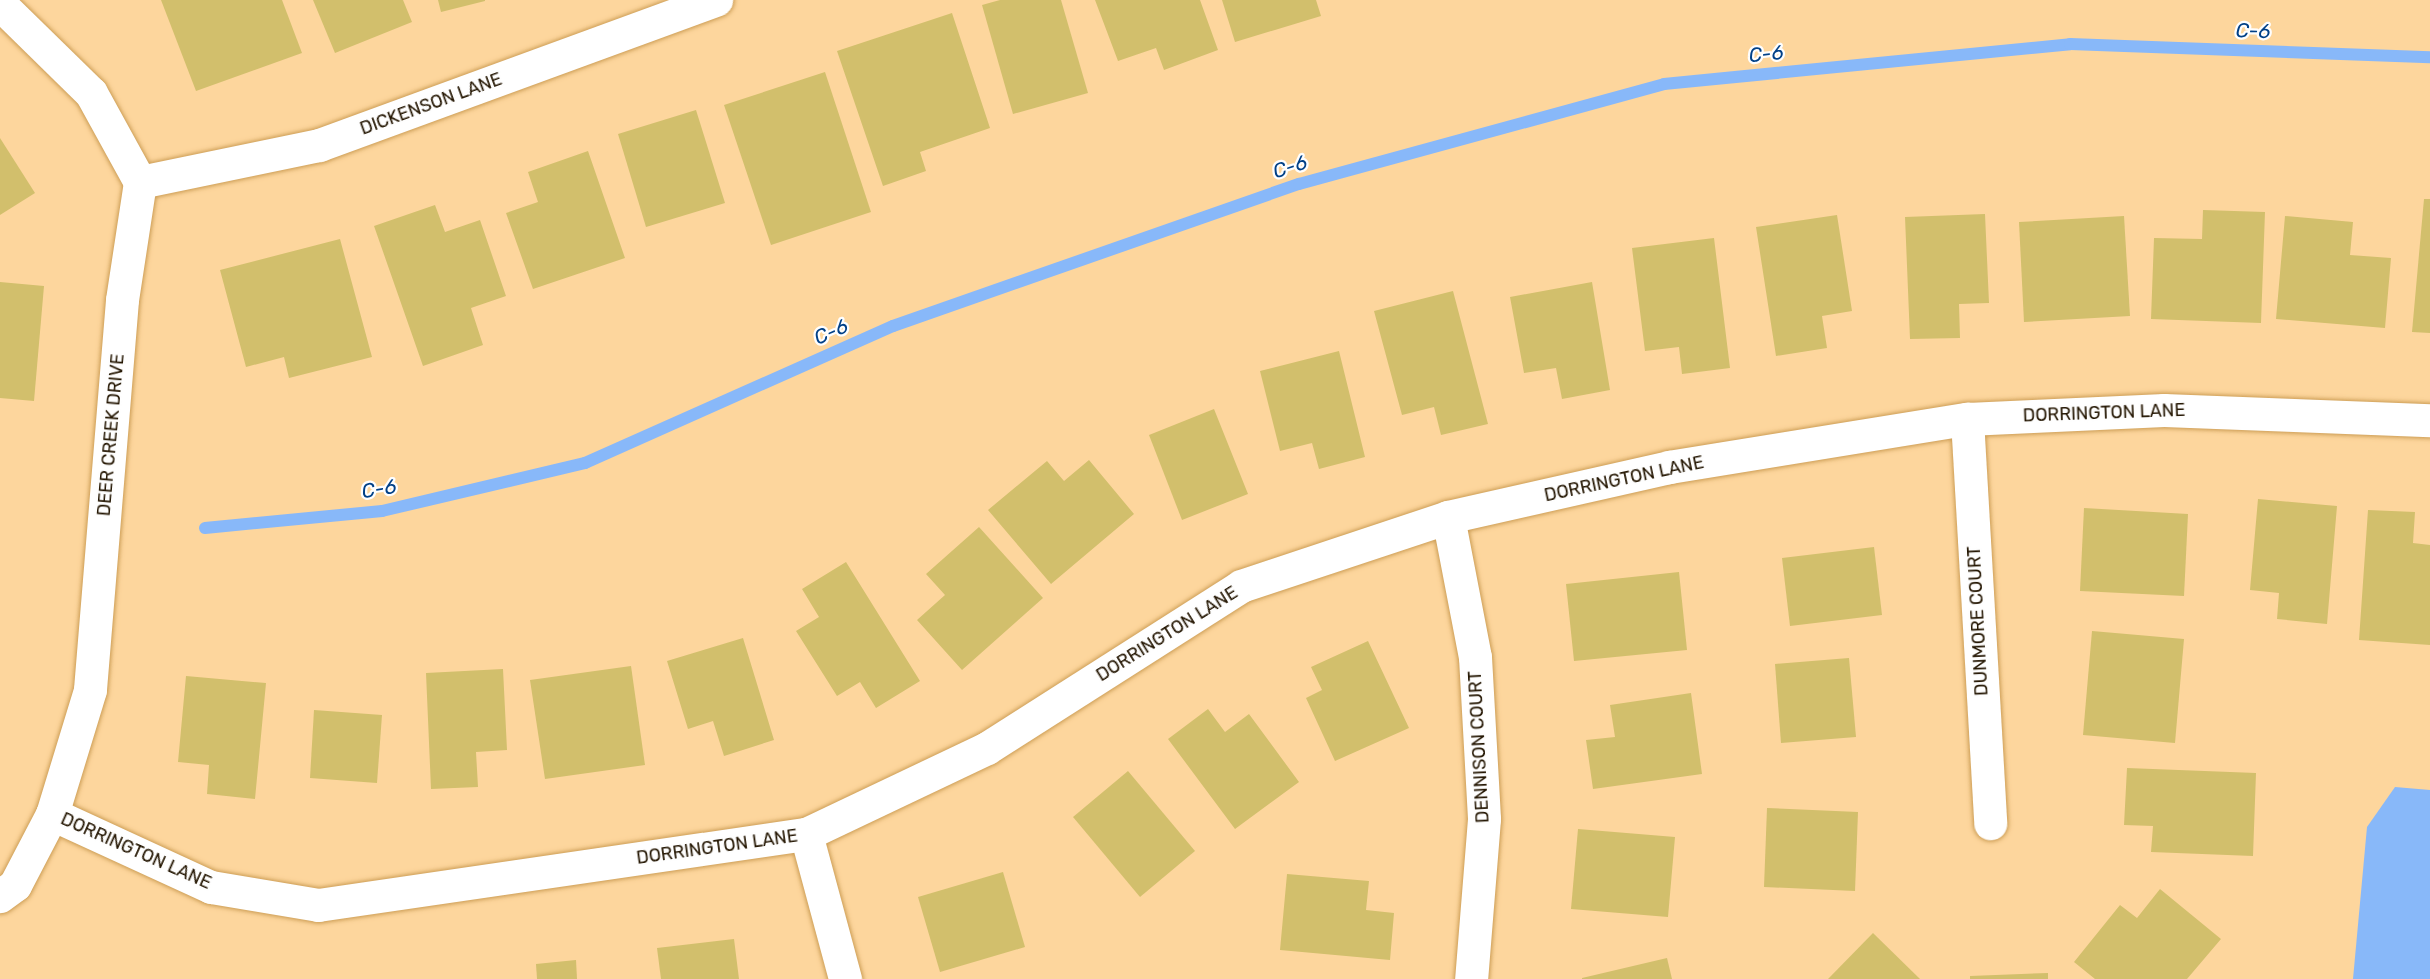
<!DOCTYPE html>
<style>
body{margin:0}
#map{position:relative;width:2430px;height:979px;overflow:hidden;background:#fdd69d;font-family:Rubik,sans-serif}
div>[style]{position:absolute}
.water>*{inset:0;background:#88b8f9}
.stream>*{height:12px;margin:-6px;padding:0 6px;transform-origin:6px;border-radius:6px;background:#88b8f9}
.building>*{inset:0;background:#d2bf6c}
.roads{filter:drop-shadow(0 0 2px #cd9e56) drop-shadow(0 0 2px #cd9e56)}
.minor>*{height:33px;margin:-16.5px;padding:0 16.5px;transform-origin:16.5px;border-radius:16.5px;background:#fff}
span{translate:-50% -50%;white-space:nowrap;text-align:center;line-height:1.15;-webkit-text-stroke:4.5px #fefefe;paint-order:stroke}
.street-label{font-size:18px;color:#231501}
.water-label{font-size:20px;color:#014087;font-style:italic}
</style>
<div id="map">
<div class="water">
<i style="clip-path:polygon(2395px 787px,2430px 790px,2430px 979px,2353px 979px,2367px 827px)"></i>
</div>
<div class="stream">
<i style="left:205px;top:528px;width:178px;rotate:-5.5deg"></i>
<i style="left:382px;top:511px;width:209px;rotate:-13.3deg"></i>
<i style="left:585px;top:463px;width:337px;rotate:-24deg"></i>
<i style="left:893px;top:326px;width:430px;rotate:-19.3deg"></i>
<i style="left:1299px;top:184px;width:378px;rotate:-15.3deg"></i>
<i style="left:1664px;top:84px;width:408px;rotate:-5.6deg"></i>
<i style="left:2070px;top:44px;width:360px;rotate:2.1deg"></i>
</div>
<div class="building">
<i style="clip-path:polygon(161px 0,282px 0,302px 53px,196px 91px)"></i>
<i style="clip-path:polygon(313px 0,403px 0,412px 22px,335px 53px)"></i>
<i style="clip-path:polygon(438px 0,485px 0,485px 1px,441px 12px)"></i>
<i style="clip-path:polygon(1000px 0,1061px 0,1088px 93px,1013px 114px,982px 5px)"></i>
<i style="clip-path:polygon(1095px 0,1200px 0,1218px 50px,1164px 70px,1156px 48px,1118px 61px)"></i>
<i style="clip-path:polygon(1222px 0,1316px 0,1321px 16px,1235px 42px)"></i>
<i style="clip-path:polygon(952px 13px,990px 128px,920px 152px,926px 171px,883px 186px,837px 51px)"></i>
<i style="clip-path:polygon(825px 72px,871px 212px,771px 245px,724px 105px)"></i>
<i style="clip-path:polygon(696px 110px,725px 203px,646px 227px,618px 134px)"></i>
<i style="clip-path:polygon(0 138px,35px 193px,0 215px)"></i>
<i style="clip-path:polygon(588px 151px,625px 258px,533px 289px,506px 213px,538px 202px,528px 172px)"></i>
<i style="clip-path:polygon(2424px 199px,2430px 199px,2430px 333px,2412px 332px)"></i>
<i style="clip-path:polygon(435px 205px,445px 232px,480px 220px,506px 296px,471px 308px,483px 345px,423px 366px,374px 226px)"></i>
<i style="clip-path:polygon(2203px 210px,2265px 212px,2261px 323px,2151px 319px,2154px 238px,2202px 239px)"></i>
<i style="clip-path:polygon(1985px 214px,1989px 303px,1959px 304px,1960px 338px,1910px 339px,1905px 217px)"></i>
<i style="clip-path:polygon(1837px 215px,1852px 311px,1822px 316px,1827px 348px,1776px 356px,1756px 227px)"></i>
<i style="clip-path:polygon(2124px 216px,2130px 316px,2024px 322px,2019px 222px)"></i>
<i style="clip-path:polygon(2285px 216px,2353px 222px,2350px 255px,2391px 258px,2385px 328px,2276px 319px)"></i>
<i style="clip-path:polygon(1714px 238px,1730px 368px,1682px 374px,1679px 347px,1645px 351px,1632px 248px)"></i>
<i style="clip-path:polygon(340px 239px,372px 357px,289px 378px,284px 357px,246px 367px,220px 270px)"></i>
<i style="clip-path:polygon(0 282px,44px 286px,34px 401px,0 398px)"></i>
<i style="clip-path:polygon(1592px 282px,1610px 390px,1562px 399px,1556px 368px,1524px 373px,1510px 297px)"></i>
<i style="clip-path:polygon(1453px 291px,1488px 424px,1441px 435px,1434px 407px,1402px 415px,1374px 311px)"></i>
<i style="clip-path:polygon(1339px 351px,1365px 457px,1319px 469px,1312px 443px,1280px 451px,1260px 371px)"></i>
<i style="clip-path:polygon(1214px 409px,1248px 494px,1182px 520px,1149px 435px)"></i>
<i style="clip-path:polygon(1089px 460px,1134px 514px,1051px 584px,988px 510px,1047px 461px,1064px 481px)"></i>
<i style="clip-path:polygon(2258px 499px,2337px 506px,2327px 624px,2277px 619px,2279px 593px,2250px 590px)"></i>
<i style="clip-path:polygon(2084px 508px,2188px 514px,2184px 596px,2080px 591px)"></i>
<i style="clip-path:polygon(2368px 510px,2415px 512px,2413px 543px,2430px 545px,2430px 645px,2359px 640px)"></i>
<i style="clip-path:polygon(979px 527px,1043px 598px,962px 670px,917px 620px,945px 595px,926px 574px)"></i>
<i style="clip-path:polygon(1874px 547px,1882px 615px,1790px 626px,1782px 558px)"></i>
<i style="clip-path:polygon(846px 562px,920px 681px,876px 708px,860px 682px,837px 696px,796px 631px,819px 617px,802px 589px)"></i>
<i style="clip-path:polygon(1679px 572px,1687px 650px,1574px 661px,1566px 584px)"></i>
<i style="clip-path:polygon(2092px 631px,2184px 639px,2175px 743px,2083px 735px)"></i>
<i style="clip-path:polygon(743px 638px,774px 740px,724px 756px,713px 721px,688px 729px,667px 661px)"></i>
<i style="clip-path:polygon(1368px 641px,1409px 728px,1335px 761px,1306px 698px,1322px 690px,1311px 667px)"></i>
<i style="clip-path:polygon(1849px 658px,1856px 737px,1781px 743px,1775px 664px)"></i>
<i style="clip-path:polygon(631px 666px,645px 765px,545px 779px,530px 680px)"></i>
<i style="clip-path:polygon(503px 669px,507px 750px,476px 752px,478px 787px,431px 789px,426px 673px)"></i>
<i style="clip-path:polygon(186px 676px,266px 683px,255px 799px,207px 794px,209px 765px,178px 762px)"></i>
<i style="clip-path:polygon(1691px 693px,1702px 774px,1593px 789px,1586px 740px,1615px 737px,1610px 705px)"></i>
<i style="clip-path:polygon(1208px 709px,1225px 732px,1249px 714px,1299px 782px,1235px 829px,1168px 739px)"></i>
<i style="clip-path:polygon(314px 710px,382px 715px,377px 783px,310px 778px)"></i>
<i style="clip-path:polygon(2127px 768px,2256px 773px,2253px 856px,2151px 852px,2153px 826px,2124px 825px)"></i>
<i style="clip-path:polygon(1128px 771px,1195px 851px,1140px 897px,1073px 817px)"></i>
<i style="clip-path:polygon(1767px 808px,1858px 812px,1855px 891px,1764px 887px)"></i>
<i style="clip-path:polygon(1578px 829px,1675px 837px,1668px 917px,1571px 909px)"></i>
<i style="clip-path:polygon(1003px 872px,1025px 947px,940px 972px,918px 897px)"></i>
<i style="clip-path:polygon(1287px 874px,1369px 881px,1366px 910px,1394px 913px,1390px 960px,1280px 950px)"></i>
<i style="clip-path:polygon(2160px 889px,2221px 939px,2187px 979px,2095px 979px,2074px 962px,2120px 905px,2137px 918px)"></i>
<i style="clip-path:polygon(1873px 933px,1920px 979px,1828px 979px)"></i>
<i style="clip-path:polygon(734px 939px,739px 979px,661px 979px,657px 948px)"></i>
<i style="clip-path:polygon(1667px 958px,1672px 979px,1582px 979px,1582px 978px)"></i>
<i style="clip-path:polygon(576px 960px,577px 979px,537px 979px,536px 964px)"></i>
<i style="clip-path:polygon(2048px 973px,2048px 979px,1970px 979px,1970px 976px)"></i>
</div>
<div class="roads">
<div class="minor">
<i style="left:0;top:4px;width:127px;rotate:44.4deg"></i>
<i style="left:91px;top:93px;width:102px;rotate:61.2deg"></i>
<i style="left:140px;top:182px;width:119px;rotate:98.7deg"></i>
<i style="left:122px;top:300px;width:391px;rotate:94.7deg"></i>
<i style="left:90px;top:690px;width:130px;rotate:107deg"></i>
<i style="left:52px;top:814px;width:80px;rotate:117.5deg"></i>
<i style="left:15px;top:885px;width:19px;rotate:144deg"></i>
<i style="left:140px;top:182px;width:183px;rotate:-11.7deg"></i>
<i style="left:319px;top:145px;width:423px;rotate:-20.1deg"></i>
<i style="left:1967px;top:419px;width:405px;rotate:86.7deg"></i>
<i style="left:1448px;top:517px;width:143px;rotate:79.1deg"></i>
<i style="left:1475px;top:657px;width:162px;rotate:86.8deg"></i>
<i style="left:1484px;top:819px;width:161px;rotate:94.6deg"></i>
<i style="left:52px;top:814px;width:175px;rotate:24.7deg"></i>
<i style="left:211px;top:887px;width:109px;rotate:9.5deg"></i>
<i style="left:318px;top:905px;width:493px;rotate:-8.3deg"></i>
<i style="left:806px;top:834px;width:200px;rotate:-25.4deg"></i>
<i style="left:987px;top:748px;width:301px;rotate:-32.5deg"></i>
<i style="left:1241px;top:586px;width:218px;rotate:-18.4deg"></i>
<i style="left:1448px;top:517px;width:227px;rotate:-12.7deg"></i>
<i style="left:1669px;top:467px;width:302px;rotate:-9.2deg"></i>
<i style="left:1967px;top:419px;width:197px;rotate:-2.6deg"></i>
<i style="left:2164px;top:410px;width:266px;rotate:2.2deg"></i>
<i style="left:806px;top:834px;width:150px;rotate:74.9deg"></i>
</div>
</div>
<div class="street-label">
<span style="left:431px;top:104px;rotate:-20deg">DICKENSON LANE</span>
<span style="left:2104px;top:413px;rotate:-2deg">DORRINGTON LANE</span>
<span style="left:111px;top:435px;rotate:-85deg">DEER CREEK DRIVE</span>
<span style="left:1624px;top:479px;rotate:-12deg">DORRINGTON LANE</span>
<span style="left:1978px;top:621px;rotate:-93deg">DUNMORE COURT</span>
<span style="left:1167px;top:634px;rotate:-32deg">DORRINGTON LANE</span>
<span style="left:1479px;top:747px;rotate:-93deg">DENNISON COURT</span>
<span style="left:717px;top:847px;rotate:-8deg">DORRINGTON LANE</span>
<span style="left:136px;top:851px;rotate:24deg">DORRINGTON LANE</span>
</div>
<div class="water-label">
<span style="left:2253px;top:31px;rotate:2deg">C-6</span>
<span style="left:1766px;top:54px;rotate:-6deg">C-6</span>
<span style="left:1290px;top:167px;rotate:-18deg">C-6</span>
<span style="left:831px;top:332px;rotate:-24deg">C-6</span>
<span style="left:379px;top:489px;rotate:-9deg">C-6</span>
</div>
</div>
